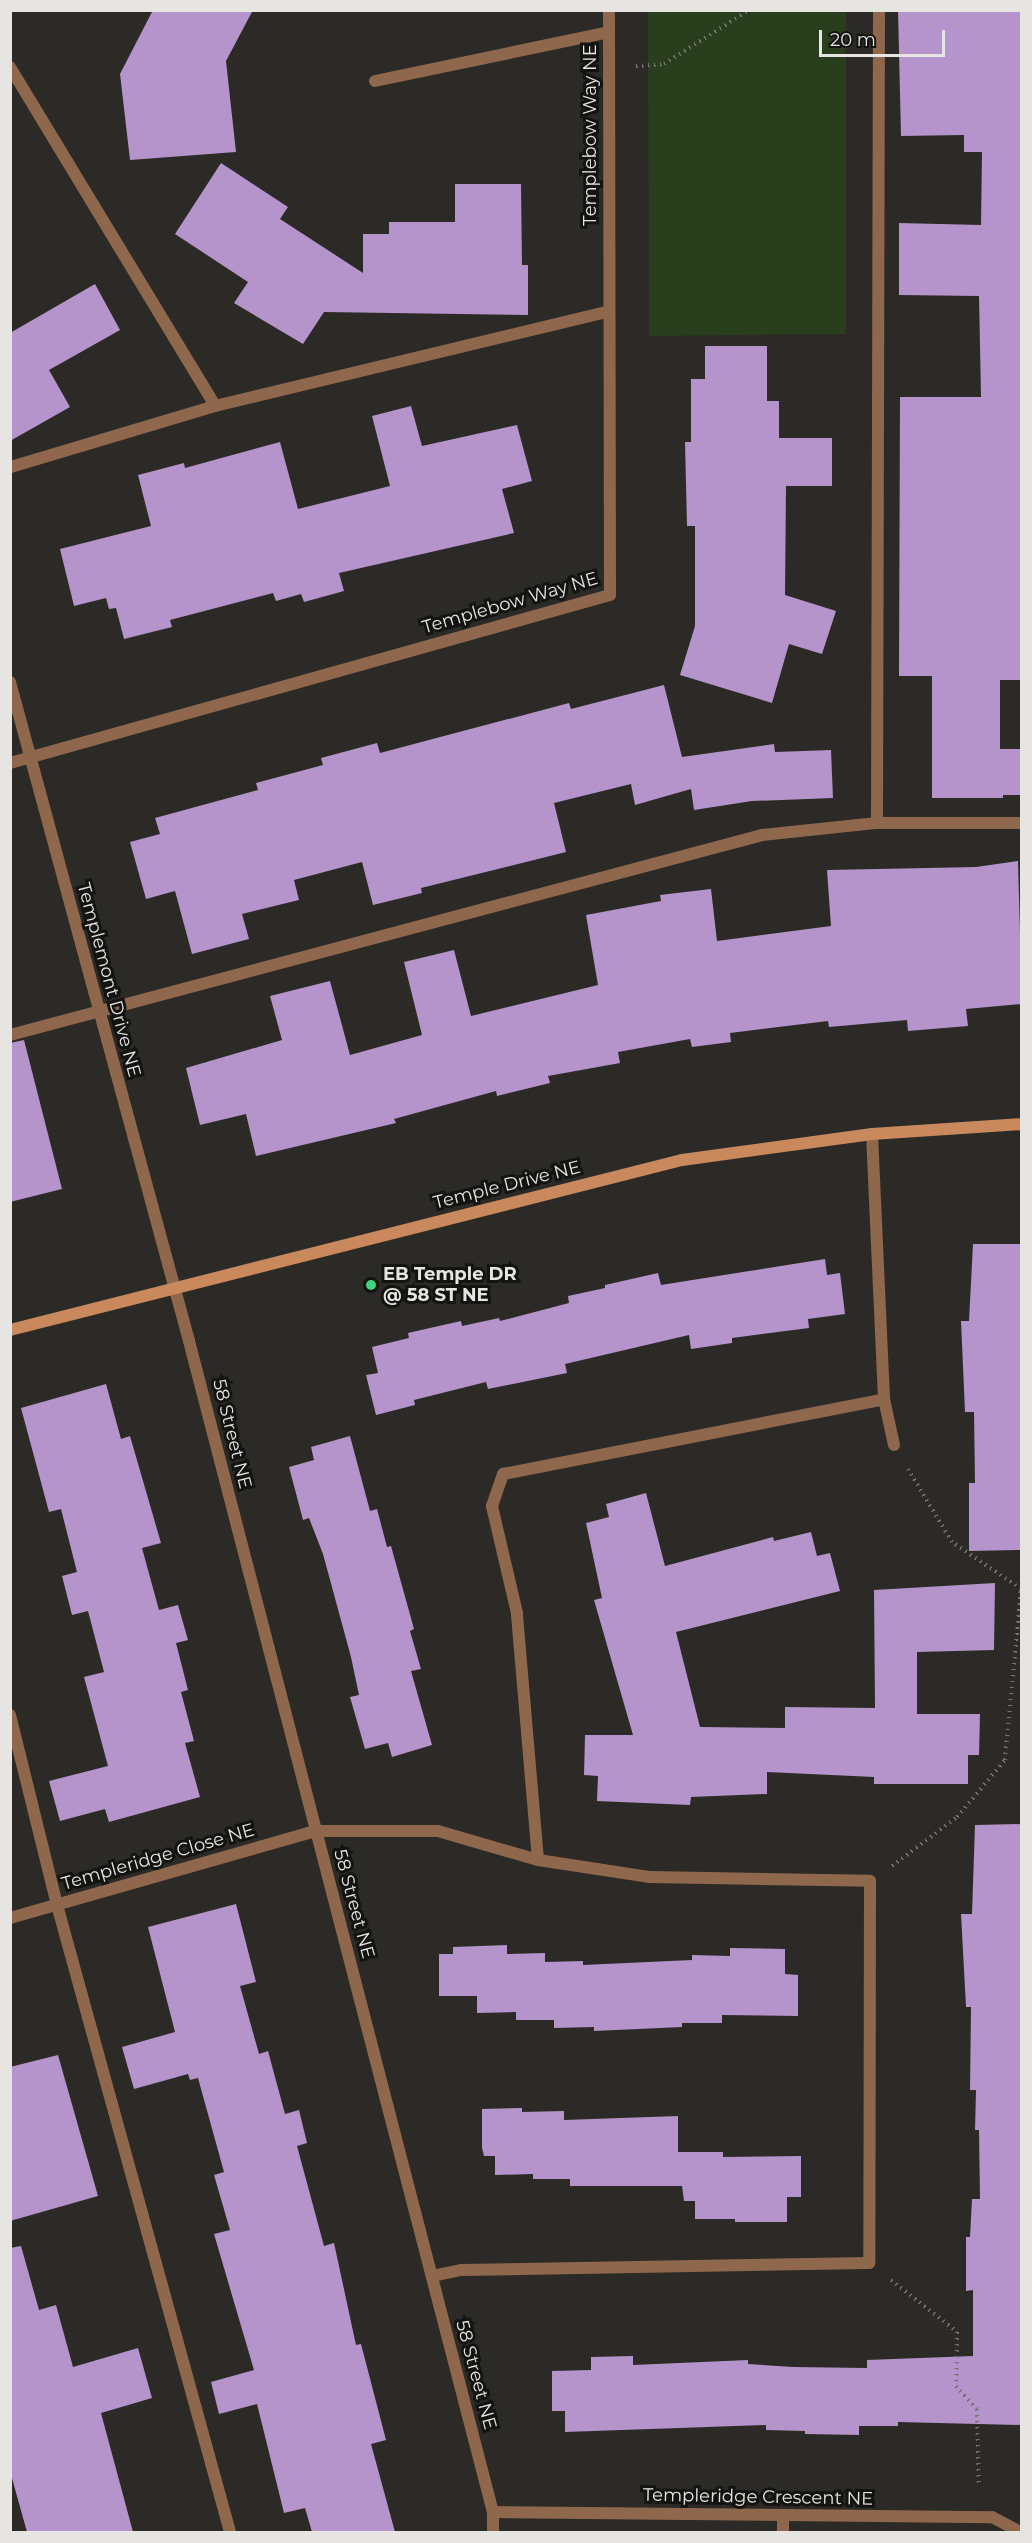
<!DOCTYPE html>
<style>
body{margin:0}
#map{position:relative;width:1032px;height:2543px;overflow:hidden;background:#2c2a26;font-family:Montserrat,sans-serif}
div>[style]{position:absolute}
.green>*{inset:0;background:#283e1c}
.building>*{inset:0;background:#b494ca}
.path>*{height:4px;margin-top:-2px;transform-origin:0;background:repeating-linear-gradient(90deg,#74736f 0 1.5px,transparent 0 6px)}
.lane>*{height:12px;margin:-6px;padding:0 6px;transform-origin:6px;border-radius:6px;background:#8f674c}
.street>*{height:12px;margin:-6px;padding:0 6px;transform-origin:6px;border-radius:6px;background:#8f674c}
.secondary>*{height:12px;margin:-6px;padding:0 6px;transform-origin:6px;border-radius:6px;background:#c9895d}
.dots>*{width:16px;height:16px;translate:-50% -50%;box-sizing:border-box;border:3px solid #131311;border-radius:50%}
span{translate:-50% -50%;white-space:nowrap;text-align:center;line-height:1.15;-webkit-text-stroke:6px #131311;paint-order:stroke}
.street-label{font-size:18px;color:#e6e5e2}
.poi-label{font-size:18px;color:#e6e5e2;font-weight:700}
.left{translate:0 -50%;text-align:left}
.frame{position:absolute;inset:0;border:12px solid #e6e5e2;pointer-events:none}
.scale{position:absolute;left:819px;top:30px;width:126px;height:27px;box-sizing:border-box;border:3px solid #e6e5e2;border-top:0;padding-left:8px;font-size:18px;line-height:21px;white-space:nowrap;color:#e6e5e2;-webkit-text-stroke:4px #131311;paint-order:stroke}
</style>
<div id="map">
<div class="green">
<i style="clip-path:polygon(648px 11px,846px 11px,846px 334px,649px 336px)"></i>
</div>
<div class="building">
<i style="clip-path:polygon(153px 10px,253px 10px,226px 61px,236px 152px,130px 160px,120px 74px)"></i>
<i style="clip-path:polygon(898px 10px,1022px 11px,1022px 680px,1000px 680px,1000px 749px,1022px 749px,1022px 795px,1003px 795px,1003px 798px,932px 798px,932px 676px,899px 676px,900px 397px,981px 397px,979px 296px,899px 295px,899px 223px,981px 225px,982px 152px,964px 152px,964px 135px,901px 136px)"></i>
<i style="clip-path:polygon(221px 163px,288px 207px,280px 219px,363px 273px,363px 234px,389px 234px,389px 222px,455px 222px,455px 184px,521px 184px,522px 265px,528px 265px,528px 315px,324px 312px,303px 344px,234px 303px,248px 282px,175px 234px)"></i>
<i style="clip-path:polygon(95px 284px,120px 330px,49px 370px,70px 407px,10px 441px,10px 333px)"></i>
<i style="clip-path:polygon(705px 346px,767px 346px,767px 401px,779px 401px,779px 438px,832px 438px,832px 486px,786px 486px,785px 595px,836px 611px,822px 654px,789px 644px,772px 703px,680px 675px,695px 626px,695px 526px,687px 526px,685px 442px,691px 442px,691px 379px,705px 379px)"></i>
<i style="clip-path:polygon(411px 406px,422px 446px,517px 425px,532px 481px,502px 489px,514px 533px,339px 573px,344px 591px,304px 602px,301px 594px,276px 601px,273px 593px,170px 620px,172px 627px,124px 639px,116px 608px,109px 609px,106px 598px,74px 606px,60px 549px,151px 526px,138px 475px,184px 463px,185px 468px,280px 442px,298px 509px,390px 486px,372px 416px)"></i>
<i style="clip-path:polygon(664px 685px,682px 757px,774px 744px,775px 752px,831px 750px,833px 798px,752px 801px,694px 810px,691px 789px,635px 805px,631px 784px,554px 803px,566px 852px,421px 888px,422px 893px,373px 905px,362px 862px,294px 880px,299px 900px,242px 914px,249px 939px,192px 954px,175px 891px,146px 899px,130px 842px,160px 834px,155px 818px,258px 790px,256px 783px,323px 765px,321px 758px,377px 743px,380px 753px,569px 703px,571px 709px)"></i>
<i style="clip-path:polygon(1018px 861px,1022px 1004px,966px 1009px,968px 1026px,908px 1031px,907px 1020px,829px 1027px,828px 1021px,730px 1033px,731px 1042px,692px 1047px,690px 1039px,618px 1052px,620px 1063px,548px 1076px,550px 1083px,497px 1096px,496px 1091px,394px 1119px,396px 1123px,256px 1156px,246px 1114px,200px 1125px,186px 1068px,282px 1040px,270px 996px,330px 981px,350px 1055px,422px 1035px,404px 962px,454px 950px,471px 1016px,598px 985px,586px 915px,661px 901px,660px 895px,711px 889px,717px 941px,831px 926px,827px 870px,976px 867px)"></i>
<i style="clip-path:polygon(24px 1040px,62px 1189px,10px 1202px,10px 1043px)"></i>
<i style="clip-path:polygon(973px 1244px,1022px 1244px,1022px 1550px,969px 1551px,969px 1483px,975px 1483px,974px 1412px,965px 1412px,961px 1321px,969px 1321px)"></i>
<i style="clip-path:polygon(825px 1259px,827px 1275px,840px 1273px,845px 1314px,808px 1319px,809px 1328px,732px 1338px,732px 1343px,691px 1349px,689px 1335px,565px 1364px,567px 1373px,488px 1389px,486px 1382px,414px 1400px,415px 1405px,376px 1415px,366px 1375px,378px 1373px,372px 1347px,409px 1338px,408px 1333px,461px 1321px,462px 1326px,499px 1318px,500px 1321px,569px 1303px,568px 1296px,605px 1288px,605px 1285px,658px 1273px,661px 1285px)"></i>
<i style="clip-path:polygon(106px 1384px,121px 1439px,130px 1436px,161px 1543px,142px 1548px,159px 1610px,178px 1605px,188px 1640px,176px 1643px,188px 1690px,181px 1692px,194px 1741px,185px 1743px,200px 1797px,109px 1822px,105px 1809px,60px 1821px,49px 1781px,108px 1766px,84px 1677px,104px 1672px,88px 1611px,72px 1615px,62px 1576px,77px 1572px,61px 1509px,49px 1512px,21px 1408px)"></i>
<i style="clip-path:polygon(350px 1436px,370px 1511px,377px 1509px,387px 1547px,391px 1546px,414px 1629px,410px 1631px,421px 1669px,411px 1671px,432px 1745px,392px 1757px,388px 1743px,365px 1749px,350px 1697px,359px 1695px,351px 1657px,323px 1554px,309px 1518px,303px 1520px,289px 1467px,314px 1460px,311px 1447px)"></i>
<i style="clip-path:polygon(646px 1493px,665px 1566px,773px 1537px,774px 1541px,811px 1532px,817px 1556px,830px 1553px,840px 1591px,676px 1632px,700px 1727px,785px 1728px,785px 1707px,875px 1708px,874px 1590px,995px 1583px,994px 1650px,917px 1652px,917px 1714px,980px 1714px,979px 1755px,968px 1755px,968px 1784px,874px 1784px,874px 1777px,767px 1772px,767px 1794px,691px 1797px,690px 1805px,597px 1801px,598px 1776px,584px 1775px,585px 1735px,633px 1735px,594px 1600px,602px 1598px,586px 1523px,609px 1517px,606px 1504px)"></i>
<i style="clip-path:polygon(1022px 1824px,1022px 2425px,898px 2422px,898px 2426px,859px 2426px,859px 2435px,805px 2434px,805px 2431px,766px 2430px,766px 2425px,565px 2432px,565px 2411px,552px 2411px,552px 2371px,591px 2370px,591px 2357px,633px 2356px,633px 2365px,748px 2360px,748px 2364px,793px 2367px,867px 2368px,867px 2360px,973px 2356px,973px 2290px,966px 2291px,966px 2237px,970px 2237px,972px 2199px,980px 2199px,979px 2130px,975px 2130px,976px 2090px,970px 2090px,971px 2007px,966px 2007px,961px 1914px,972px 1914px,975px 1825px)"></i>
<i style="clip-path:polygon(236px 1904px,256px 1982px,240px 1986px,259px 2054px,268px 2051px,285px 2114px,299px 2110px,307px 2143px,297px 2146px,324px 2246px,334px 2243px,356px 2345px,361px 2344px,386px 2440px,371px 2444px,395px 2532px,312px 2532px,305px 2508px,284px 2513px,257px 2404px,219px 2414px,211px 2382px,254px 2370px,214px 2234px,230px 2230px,214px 2175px,224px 2172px,198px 2078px,190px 2080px,188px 2074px,134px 2089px,122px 2047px,175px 2032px,148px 1927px)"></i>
<i style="clip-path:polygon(507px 1945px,507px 1954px,545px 1953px,545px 1962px,583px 1961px,583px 1965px,692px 1960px,692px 1955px,730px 1956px,730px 1948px,785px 1949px,785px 1974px,798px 1975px,798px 2016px,722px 2015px,722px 2023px,682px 2023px,682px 2027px,594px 2031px,594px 2027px,554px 2028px,554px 2020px,516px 2020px,516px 2012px,477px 2013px,477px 1996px,439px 1996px,439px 1954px,453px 1954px,453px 1947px)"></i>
<i style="clip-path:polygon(58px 2055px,98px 2196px,10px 2221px,10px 2067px)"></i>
<i style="clip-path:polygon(522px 2108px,522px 2112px,564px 2111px,564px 2120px,678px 2116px,678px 2152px,723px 2152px,723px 2157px,801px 2156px,801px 2197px,787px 2197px,787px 2222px,735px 2222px,735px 2219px,695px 2219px,695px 2201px,684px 2201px,682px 2186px,570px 2186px,570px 2179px,533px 2179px,533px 2174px,495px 2175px,495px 2156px,484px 2156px,482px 2148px,482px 2109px)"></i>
<i style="clip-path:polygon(21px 2246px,39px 2310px,56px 2305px,73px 2367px,138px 2348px,152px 2398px,101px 2413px,133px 2532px,27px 2532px,10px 2471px,10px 2248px)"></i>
</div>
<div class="path">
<i style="left:636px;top:66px;width:28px;rotate:-4deg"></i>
<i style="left:664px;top:64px;width:101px;rotate:-32.4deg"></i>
<i style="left:892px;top:1866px;width:81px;rotate:-37deg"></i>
<i style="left:957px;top:1817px;width:75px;rotate:-49.9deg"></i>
<i style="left:1005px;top:1760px;width:172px;rotate:-84.7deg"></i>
<i style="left:1021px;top:1589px;width:83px;rotate:-145.7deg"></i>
<i style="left:952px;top:1542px;width:85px;rotate:-121.1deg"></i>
<i style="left:891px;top:2280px;width:84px;rotate:38.2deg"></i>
<i style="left:957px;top:2332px;width:54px;rotate:91.1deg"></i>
<i style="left:956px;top:2386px;width:31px;rotate:48deg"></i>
<i style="left:977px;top:2409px;width:76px;rotate:88.5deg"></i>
</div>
<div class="lane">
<i style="left:10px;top:67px;width:396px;rotate:58.8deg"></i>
<i style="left:215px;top:406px;width:214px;rotate:163.4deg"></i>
<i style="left:215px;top:406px;width:403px;rotate:-13.5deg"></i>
<i style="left:877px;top:823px;width:813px;rotate:-89.86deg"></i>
<i style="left:10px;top:1035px;width:778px;rotate:-14.89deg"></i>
<i style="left:762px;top:835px;width:116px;rotate:-6deg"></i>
<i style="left:877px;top:823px;width:145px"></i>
<i style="left:872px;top:1134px;width:265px;rotate:87.4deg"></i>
<i style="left:884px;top:1399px;width:47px;rotate:77.7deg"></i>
<i style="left:10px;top:1715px;width:196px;rotate:76.1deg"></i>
<i style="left:57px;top:1905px;width:650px;rotate:74.57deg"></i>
<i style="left:316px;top:1831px;width:122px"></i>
<i style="left:438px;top:1831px;width:104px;rotate:16.2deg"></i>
<i style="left:538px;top:1860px;width:112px;rotate:8.7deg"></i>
<i style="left:649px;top:1877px;width:221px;rotate:1deg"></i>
<i style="left:870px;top:1881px;width:382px;rotate:90.1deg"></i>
<i style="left:869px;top:2263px;width:408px;rotate:179deg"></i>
<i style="left:461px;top:2270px;width:30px;rotate:168deg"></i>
<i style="left:538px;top:1860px;width:248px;rotate:-94.9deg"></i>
<i style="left:517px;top:1613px;width:110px;rotate:-103.2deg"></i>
<i style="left:492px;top:1506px;width:34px;rotate:-71deg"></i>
<i style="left:503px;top:1474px;width:388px;rotate:-11.1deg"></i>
<i style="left:783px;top:2515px;width:17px;rotate:90deg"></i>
</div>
<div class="street">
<i style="left:375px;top:81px;width:239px;rotate:-11.8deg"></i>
<i style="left:10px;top:682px;width:683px;rotate:74.8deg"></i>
<i style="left:189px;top:1341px;width:1210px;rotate:75.45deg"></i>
<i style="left:493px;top:2512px;width:20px;rotate:90deg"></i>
<i style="left:10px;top:763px;width:623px;rotate:-15.64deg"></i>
<i style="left:610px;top:595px;width:585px;rotate:-90.1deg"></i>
<i style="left:10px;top:1918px;width:318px;rotate:-15.9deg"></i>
<i style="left:493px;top:2512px;width:499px;rotate:0.6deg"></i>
<i style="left:992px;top:2517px;width:32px;rotate:28deg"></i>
</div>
<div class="secondary">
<i style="left:10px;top:1330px;width:693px;rotate:-14.2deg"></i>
<i style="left:682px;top:1160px;width:192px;rotate:-7.8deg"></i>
<i style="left:872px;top:1134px;width:150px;rotate:-3.8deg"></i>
</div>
<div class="dots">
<i style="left:371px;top:1285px;background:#3cd77e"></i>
</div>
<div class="street-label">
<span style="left:590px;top:135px;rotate:-90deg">Templebow Way NE</span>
<span style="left:510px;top:603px;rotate:-16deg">Templebow Way NE</span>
<span style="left:109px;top:980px;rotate:75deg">Templemont Drive NE</span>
<span style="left:507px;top:1185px;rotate:-14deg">Temple Drive NE</span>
<span style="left:232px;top:1434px;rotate:76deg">58 Street NE</span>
<span style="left:158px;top:1857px;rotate:-16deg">Templeridge Close NE</span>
<span style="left:354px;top:1904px;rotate:75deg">58 Street NE</span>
<span style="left:476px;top:2375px;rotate:75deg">58 Street NE</span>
<span style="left:758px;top:2497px;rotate:1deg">Templeridge Crescent NE</span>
</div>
<div class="poi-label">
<span class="left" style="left:383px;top:1285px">EB Temple DR<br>@ 58 ST NE</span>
</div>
<div class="frame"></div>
<div class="scale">20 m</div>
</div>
